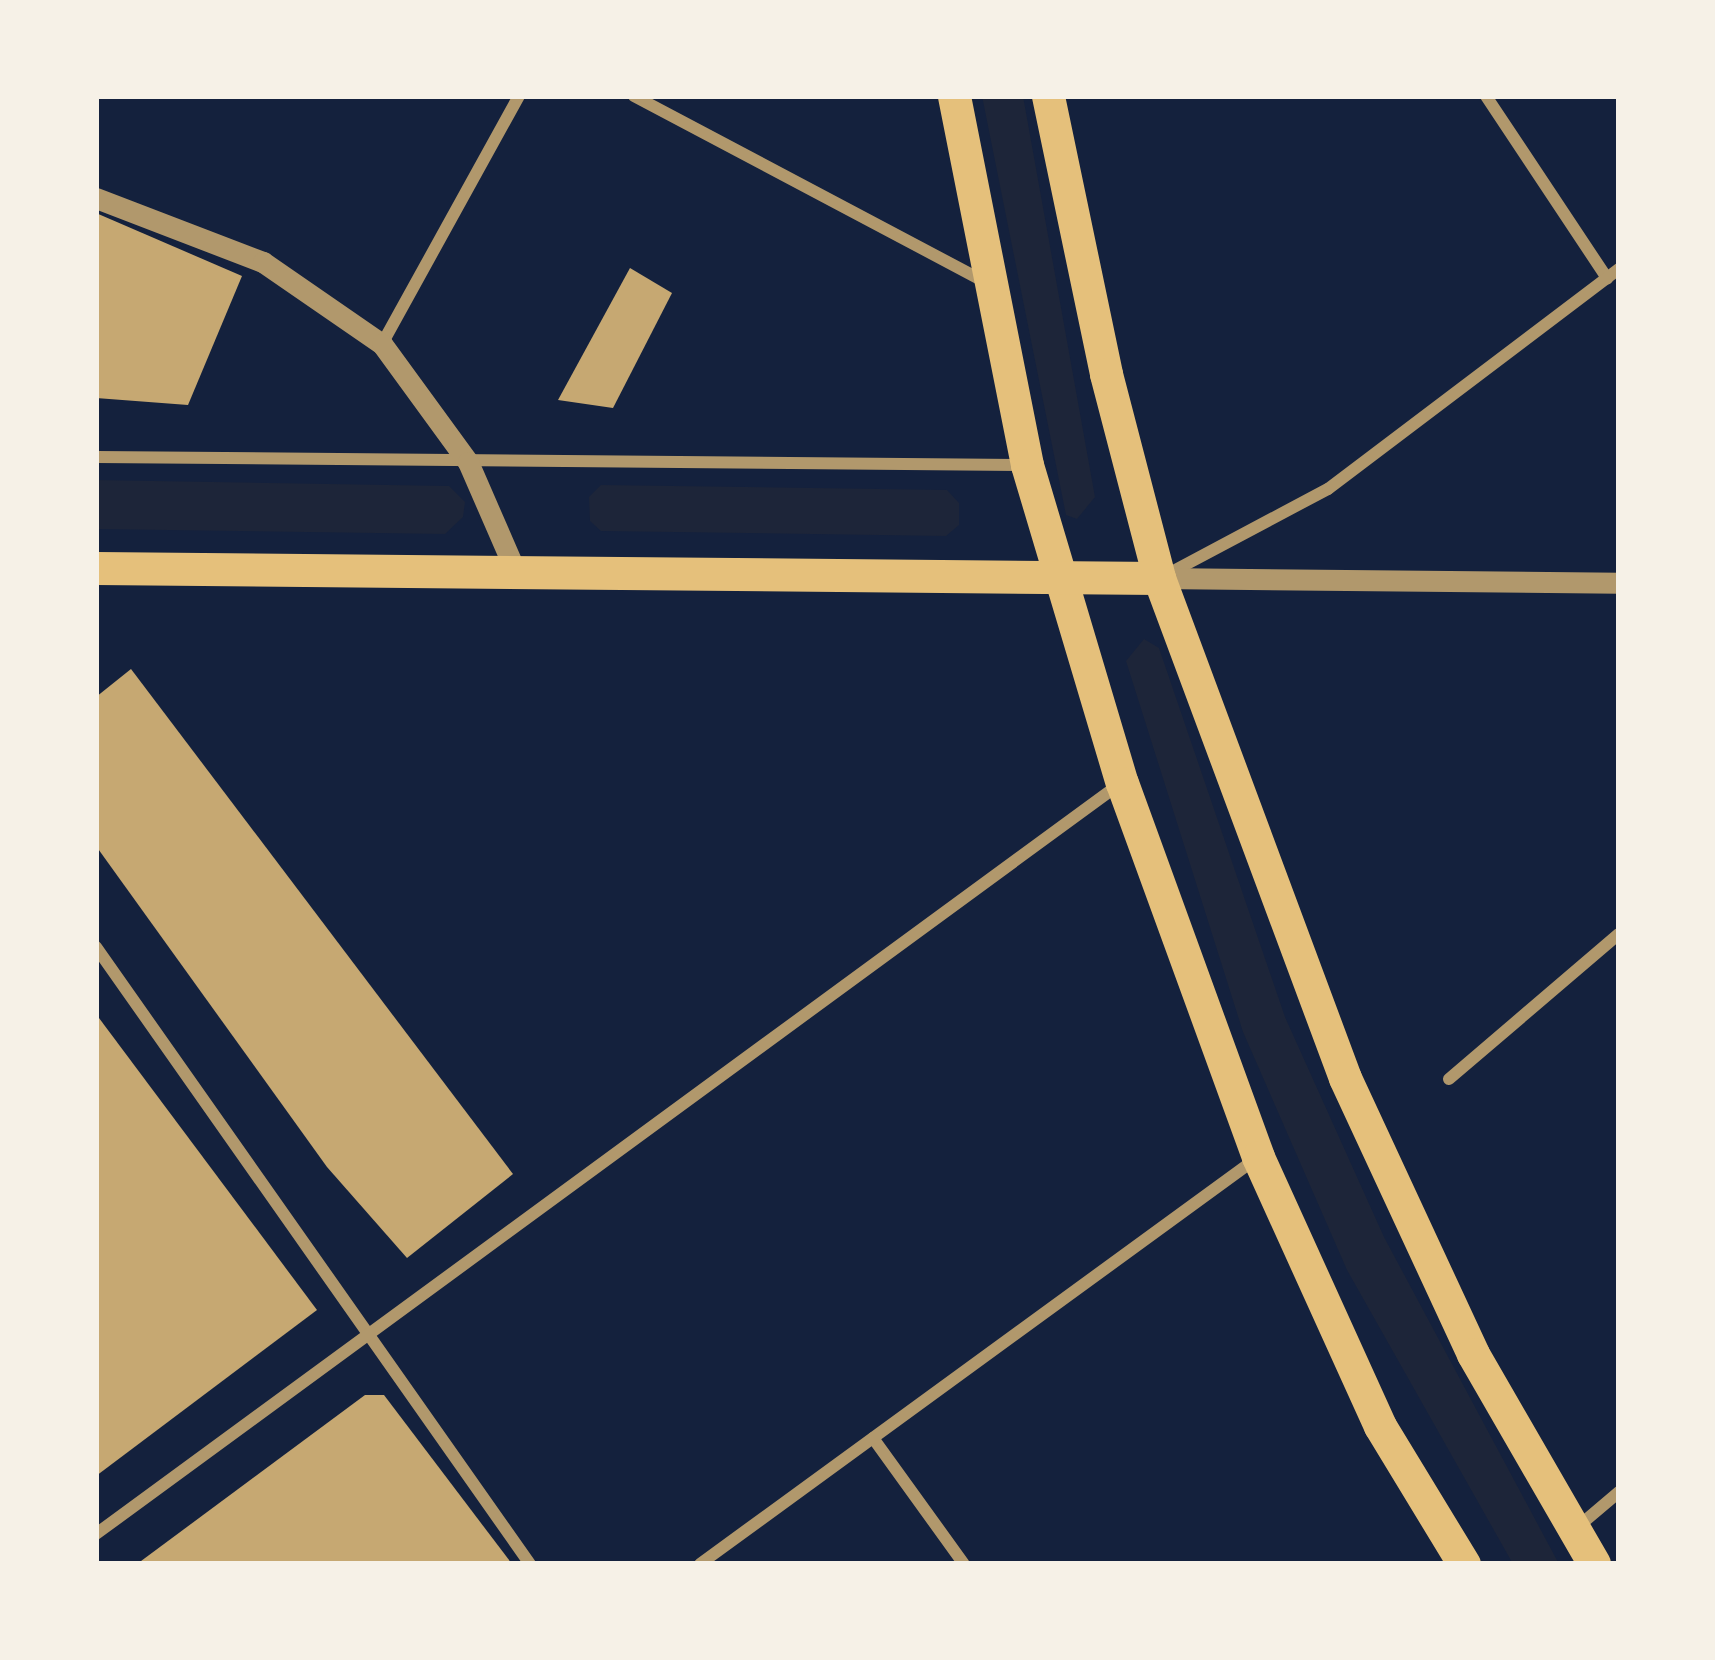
<!DOCTYPE html>
<style>
body{margin:0}
#map{position:relative;width:1715px;height:1660px;overflow:hidden;background:#14213d;font-family:"Roboto Condensed",sans-serif}
div>[style]{position:absolute}
.green>*{inset:0;background:#1d2539}
.building>*{inset:0;background:#c6a872}
.minor>*{height:12px;margin:-6px;padding:0 6px;transform-origin:6px;border-radius:6px;background:#b1986c}
.tertiary>*{height:21px;margin:-10.5px;padding:0 10.5px;transform-origin:10.5px;border-radius:10.5px;background:#b1986c}
.trunk>*{height:33px;margin:-16.5px;padding:0 16.5px;transform-origin:16.5px;border-radius:16.5px;background:#e5c07b}
span{translate:-50% -50%;white-space:nowrap;text-align:center;line-height:1.15;-webkit-text-stroke:9px #f6f1e7;paint-order:stroke}
.frame{position:absolute;inset:0;border:99px solid #f6f1e7;pointer-events:none}
</style>
<div id="map">
<div class="green">
<i style="clip-path:polygon(982px 96px,1023px 96px,1095px 497px,1077px 519px,1066px 515px)"></i>
<i style="clip-path:polygon(96px 480px,449px 486px,465px 502px,463px 517px,445px 534px,96px 529px)"></i>
<i style="clip-path:polygon(601px 485px,947px 490px,959px 503px,959px 525px,946px 536px,601px 531px,590px 521px,589px 497px)"></i>
<i style="clip-path:polygon(1144px 639px,1159px 648px,1285px 1017px,1384px 1237px,1559px 1564px,1513px 1564px,1347px 1270px,1243px 1032px,1126px 661px)"></i>
</div>
<div class="building">
<i style="clip-path:polygon(96px 213px,242px 276px,188px 405px,96px 398px)"></i>
<i style="clip-path:polygon(630px 268px,672px 293px,613px 408px,558px 400px)"></i>
<i style="clip-path:polygon(131px 669px,513px 1174px,407px 1258px,327px 1167px,96px 846px,96px 697px)"></i>
<i style="clip-path:polygon(96px 1014px,317px 1310px,96px 1476px)"></i>
<i style="clip-path:polygon(365px 1395px,384px 1395px,512px 1564px,137px 1564px)"></i>
</div>
<div class="minor">
<i style="left:634px;top:96px;width:395px;rotate:27.9deg"></i>
<i style="left:1486px;top:96px;width:219px;rotate:56.4deg"></i>
<i style="left:382px;top:344px;width:283px;rotate:-61.1deg"></i>
<i style="left:96px;top:457px;width:929px;rotate:0.49deg"></i>
<i style="left:1166px;top:575px;width:183px;rotate:-28deg"></i>
<i style="left:1328px;top:489px;width:365px;rotate:-37.1deg"></i>
<i style="left:96px;top:947px;width:754px;rotate:54.88deg"></i>
<i style="left:1449px;top:1079px;width:223px;rotate:-40.5deg"></i>
<i style="left:873px;top:1438px;width:155px;rotate:54.2deg"></i>
<i style="left:1574px;top:1530px;width:59px;rotate:-40.2deg"></i>
<i style="left:96px;top:1534px;width:1271px;rotate:-36.23deg"></i>
<i style="left:700px;top:1564px;width:689px;rotate:-36.09deg"></i>
</div>
<div class="tertiary">
<i style="left:96px;top:198px;width:179px;rotate:21deg"></i>
<i style="left:263px;top:262px;width:145px;rotate:34.6deg"></i>
<i style="left:382px;top:344px;width:146px;rotate:53.9deg"></i>
<i style="left:468px;top:462px;width:125px;rotate:66.5deg"></i>
<i style="left:1159px;top:578px;width:460px;rotate:0.6deg"></i>
</div>
<div class="trunk">
<i style="left:954px;top:96px;width:376px;rotate:78.8deg"></i>
<i style="left:1027px;top:465px;width:332px;rotate:73.4deg"></i>
<i style="left:1122px;top:783px;width:398px;rotate:70deg"></i>
<i style="left:1258px;top:1157px;width:295px;rotate:65.6deg"></i>
<i style="left:1380px;top:1426px;width:162px;rotate:58.7deg"></i>
<i style="left:1048px;top:96px;width:284px;rotate:78.2deg"></i>
<i style="left:1106px;top:374px;width:211px;rotate:75.4deg"></i>
<i style="left:1159px;top:578px;width:533px;rotate:69.59deg"></i>
<i style="left:1345px;top:1078px;width:304px;rotate:65.1deg"></i>
<i style="left:1473px;top:1354px;width:242px;rotate:60deg"></i>
<i style="left:96px;top:568px;width:1063px;rotate:0.54deg"></i>
</div>
<div class="frame"></div>
</div>
